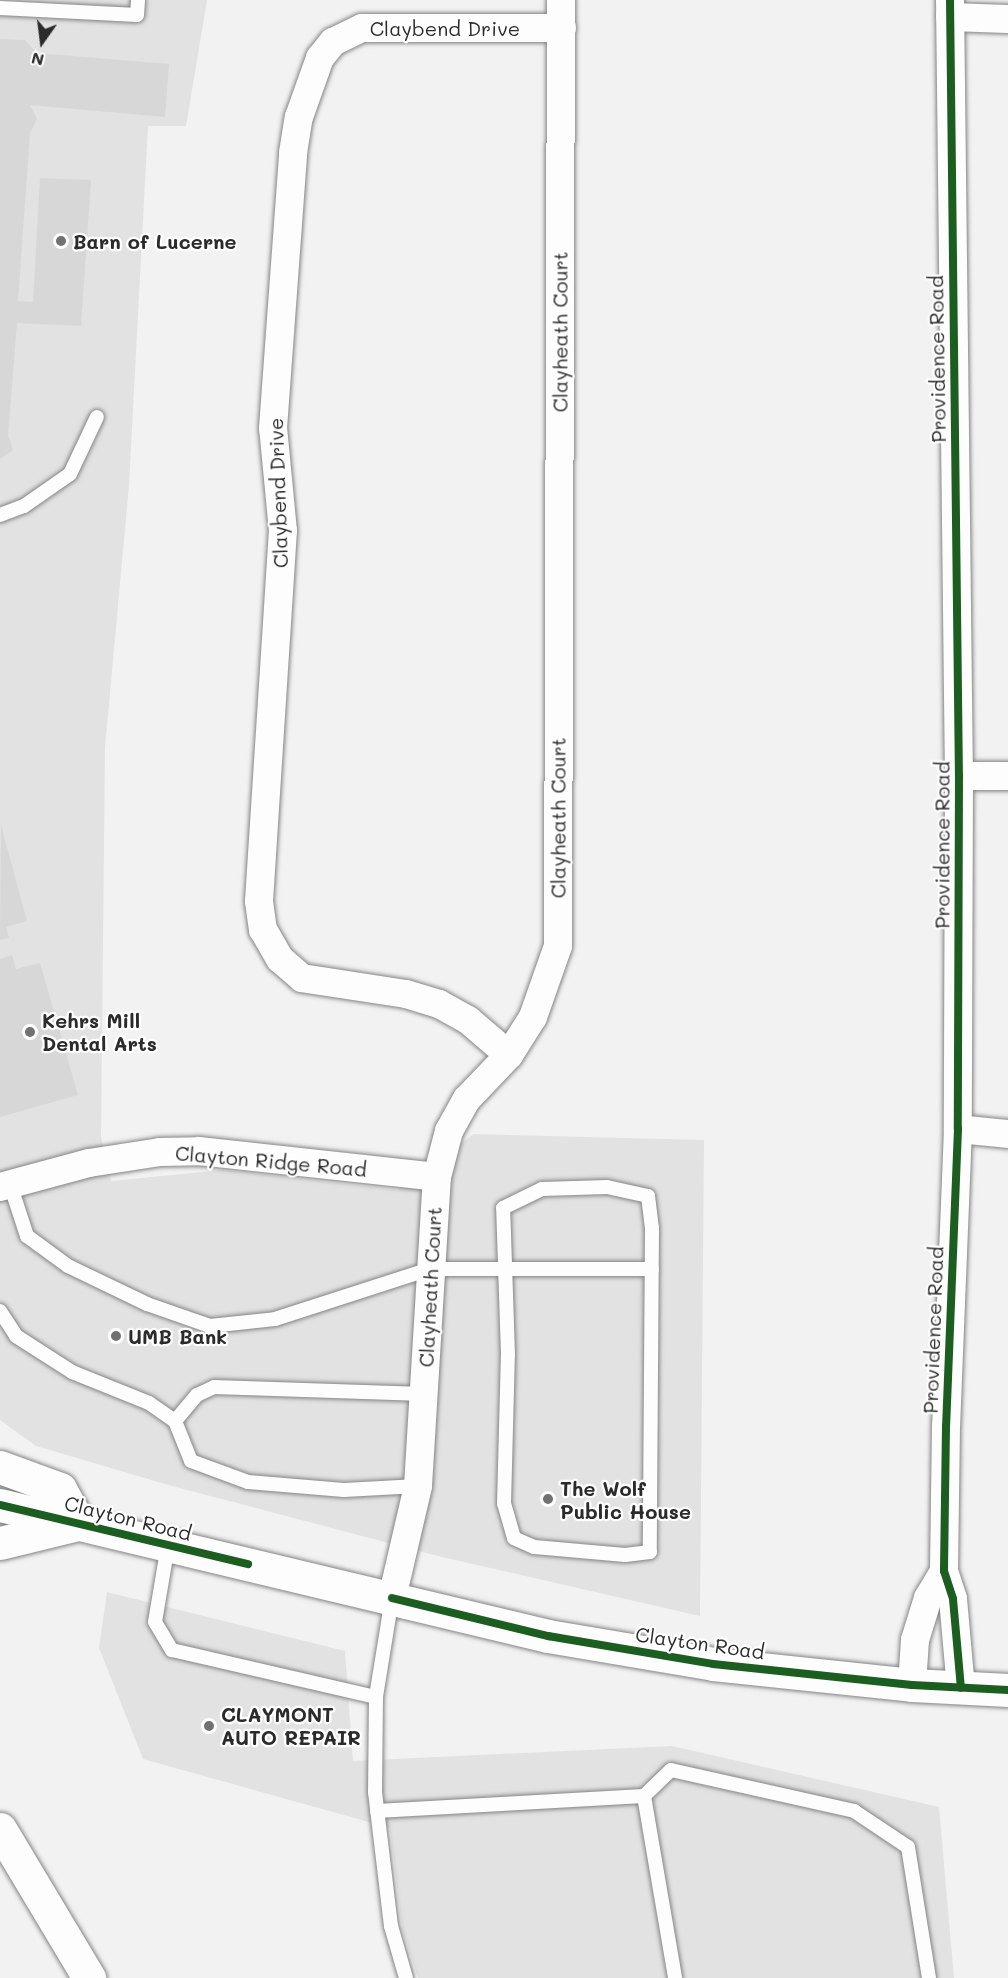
<!DOCTYPE html>
<style>
body{margin:0}
#map{position:relative;width:1008px;height:1978px;overflow:hidden;background:#f2f2f2;font-family:Mali,sans-serif}
div>[style]{position:absolute}
.built>*{inset:0;background:#e2e2e2}
.building>*{inset:0;background:#d7d7d7}
.roads{filter:drop-shadow(0 0 2px #858585) drop-shadow(0 0 2px #858585)}
.service>*{height:14px;margin:-7px;padding:0 7px;transform-origin:7px;border-radius:7px;background:#fdfdfd}
.minor>*{height:28px;margin:-14px;padding:0 14px;transform-origin:14px;border-radius:14px;background:#fdfdfd}
.tertiary>*{height:33px;margin:-16.5px;padding:0 16.5px;transform-origin:16.5px;border-radius:16.5px;background:#fdfdfd}
.secondary>*{height:33px;margin:-16.5px;padding:0 16.5px;transform-origin:16.5px;border-radius:16.5px;background:#fdfdfd}
.cycleway>*{height:8px;margin:-4px;padding:0 4px;transform-origin:4px;border-radius:4px;background:#1b5e20}
.dots>*{width:16px;height:16px;translate:-50% -50%;box-sizing:border-box;border:3px solid #fff;border-radius:50%}
span{translate:-50% -50%;white-space:nowrap;text-align:center;line-height:1.15;-webkit-text-stroke:4.5px #fff;paint-order:stroke}
.street-label{font-size:20px;color:#2b2b2b}
.poi-label{font-size:20px;color:#2b2b2b;font-weight:700}
.left{translate:0 -50%;text-align:left}
.north{position:absolute;left:12px;top:12px;width:60px;height:60px;-webkit-text-stroke:4px #fff;paint-order:stroke;rotate:194deg;font-size:16px;font-weight:700;line-height:24px;text-align:center;color:#2b2b2b}
.north::after{content:'';display:block;margin:auto;width:21px;height:27px;background:#2b2b2b;clip-path:polygon(50% 0,100% 100%,50% 72%,0 100%)}
</style>
<div id="map">
<div class="built">
<i style="clip-path:polygon(0 0,207px 0,186px 126px,148px 126px,129px 485px,105px 748px,101px 1137px,111px 1181px,222px 1170px,398px 1190px,474px 1134px,704px 1140px,700px 1616px,442px 1557px,172px 1486px,36px 1446px,0 1420px)"></i>
<i style="clip-path:polygon(107px 1592px,345px 1651px,353px 1761px,672px 1746px,939px 1807px,954px 1978px,418px 1978px,402px 1928px,390px 1828px,143px 1759px,99px 1648px)"></i>
</div>
<div class="building">
<i style="clip-path:polygon(0 39px,25px 40px,37px 53px,169px 64px,165px 117px,30px 105px,37px 119px,30px 133px,18px 301px,33px 302px,40px 178px,91px 180px,81px 326px,17px 323px,8px 435px,13px 450px,0 459px)"></i>
<i style="clip-path:polygon(1px 825px,27px 921px,6px 927px,9px 938px,0 940px)"></i>
<i style="clip-path:polygon(12px 955px,16px 969px,40px 963px,78px 1095px,0 1117px,0 959px)"></i>
</div>
<div class="roads">
<div class="service">
<i style="left:0;top:8px;width:137px;rotate:2.9deg"></i>
<i style="left:137px;top:15px;width:15px;rotate:-86deg"></i>
<i style="left:0;top:515px;width:26px;rotate:-21deg"></i>
<i style="left:24px;top:506px;width:56px;rotate:-34.8deg"></i>
<i style="left:70px;top:474px;width:63px;rotate:-64.7deg"></i>
<i style="left:10px;top:1184px;width:55px;rotate:71.9deg"></i>
<i style="left:27px;top:1236px;width:51px;rotate:36.2deg"></i>
<i style="left:68px;top:1266px;width:88px;rotate:25.7deg"></i>
<i style="left:147px;top:1304px;width:67px;rotate:19.2deg"></i>
<i style="left:210px;top:1326px;width:65px;rotate:-6.1deg"></i>
<i style="left:275px;top:1319px;width:163px;rotate:-17.9deg"></i>
<i style="left:430px;top:1269px;width:222px"></i>
<i style="left:607px;top:1187px;width:42px;rotate:12.4deg"></i>
<i style="left:648px;top:1196px;width:32px;rotate:83deg"></i>
<i style="left:652px;top:1228px;width:324px;rotate:90.4deg"></i>
<i style="left:650px;top:1552px;width:25px;rotate:173deg"></i>
<i style="left:625px;top:1555px;width:91px;rotate:-175deg"></i>
<i style="left:534px;top:1547px;width:22px;rotate:-156deg"></i>
<i style="left:514px;top:1538px;width:35px;rotate:-106deg"></i>
<i style="left:504px;top:1504px;width:149px;rotate:-88.5deg"></i>
<i style="left:508px;top:1355px;width:147px;rotate:-91.9deg"></i>
<i style="left:503px;top:1208px;width:43px;rotate:-26deg"></i>
<i style="left:542px;top:1189px;width:65px;rotate:-1.8deg"></i>
<i style="left:0;top:1311px;width:30px;rotate:57deg"></i>
<i style="left:16px;top:1336px;width:67px;rotate:32.7deg"></i>
<i style="left:72px;top:1372px;width:83px;rotate:21.9deg"></i>
<i style="left:149px;top:1403px;width:32px;rotate:35deg"></i>
<i style="left:175px;top:1421px;width:43px;rotate:68.2deg"></i>
<i style="left:191px;top:1461px;width:61px;rotate:20.2deg"></i>
<i style="left:248px;top:1482px;width:96px;rotate:4.8deg"></i>
<i style="left:344px;top:1490px;width:74px;rotate:-3.1deg"></i>
<i style="left:175px;top:1421px;width:34px;rotate:-50deg"></i>
<i style="left:197px;top:1395px;width:19px;rotate:-25deg"></i>
<i style="left:214px;top:1387px;width:210px;rotate:1.9deg"></i>
<i style="left:168px;top:1545px;width:78px;rotate:99.6deg"></i>
<i style="left:155px;top:1622px;width:33px;rotate:59deg"></i>
<i style="left:172px;top:1650px;width:209px;rotate:13deg"></i>
<i style="left:392px;top:1598px;width:100px;rotate:99.2deg"></i>
<i style="left:376px;top:1697px;width:95px;rotate:90.6deg"></i>
<i style="left:375px;top:1792px;width:135px;rotate:83.2deg"></i>
<i style="left:391px;top:1926px;width:54px;rotate:73.9deg"></i>
<i style="left:644px;top:1796px;width:185px;rotate:80.3deg"></i>
<i style="left:377px;top:1811px;width:267px;rotate:-3.2deg"></i>
<i style="left:644px;top:1796px;width:37px;rotate:-44deg"></i>
<i style="left:671px;top:1770px;width:188px;rotate:12.6deg"></i>
<i style="left:854px;top:1811px;width:65px;rotate:33.7deg"></i>
<i style="left:908px;top:1847px;width:133px;rotate:80.9deg"></i>
</div>
<div class="minor">
<i style="left:950px;top:0;width:776px;rotate:89.34deg"></i>
<i style="left:959px;top:776px;width:353px;rotate:90.2deg"></i>
<i style="left:958px;top:1129px;width:297px;rotate:92.3deg"></i>
<i style="left:946px;top:1426px;width:145px;rotate:90.8deg"></i>
<i style="left:944px;top:1571px;width:29px;rotate:72deg"></i>
<i style="left:953px;top:1599px;width:89px;rotate:84.9deg"></i>
<i style="left:950px;top:17px;width:58px;rotate:2deg"></i>
<i style="left:959px;top:776px;width:49px"></i>
<i style="left:509px;top:1055px;width:54px;rotate:-139.5deg"></i>
<i style="left:468px;top:1020px;width:33px;rotate:-151deg"></i>
<i style="left:439px;top:1004px;width:34px;rotate:-163deg"></i>
<i style="left:406px;top:994px;width:105px;rotate:-171.3deg"></i>
<i style="left:302px;top:978px;width:29px;rotate:-139deg"></i>
<i style="left:280px;top:959px;width:34px;rotate:-120deg"></i>
<i style="left:263px;top:930px;width:29px;rotate:-98deg"></i>
<i style="left:259px;top:901px;width:371px;rotate:-86.3deg"></i>
<i style="left:283px;top:531px;width:103px;rotate:-95.5deg"></i>
<i style="left:273px;top:428px;width:276px;rotate:-85.8deg"></i>
<i style="left:293px;top:153px;width:36px;rotate:-81deg"></i>
<i style="left:299px;top:117px;width:63px;rotate:-70.4deg"></i>
<i style="left:320px;top:58px;width:21px;rotate:-51deg"></i>
<i style="left:333px;top:42px;width:32px;rotate:-26deg"></i>
<i style="left:362px;top:28px;width:200px"></i>
<i style="left:958px;top:1129px;width:50px;rotate:5.7deg"></i>
<i style="left:0;top:1187px;width:92px;rotate:-15.1deg"></i>
<i style="left:89px;top:1163px;width:72px;rotate:-8.8deg"></i>
<i style="left:160px;top:1152px;width:39px;rotate:-1deg"></i>
<i style="left:199px;top:1151px;width:239px;rotate:6.2deg"></i>
<i style="left:392px;top:1598px;width:115px;rotate:-76.9deg"></i>
<i style="left:418px;top:1486px;width:310px;rotate:-86.5deg"></i>
<i style="left:437px;top:1177px;width:48px;rotate:-75.4deg"></i>
<i style="left:449px;top:1131px;width:37px;rotate:-61deg"></i>
<i style="left:467px;top:1099px;width:61px;rotate:-46.3deg"></i>
<i style="left:509px;top:1055px;width:45px;rotate:-57.7deg"></i>
<i style="left:533px;top:1017px;width:75px;rotate:-70.6deg"></i>
<i style="left:558px;top:946px;width:946px;rotate:-89.82deg"></i>
<i style="left:912px;top:1685px;width:45px;rotate:-86.2deg"></i>
<i style="left:915px;top:1640px;width:44px;rotate:-72.8deg"></i>
<i style="left:928px;top:1598px;width:31px;rotate:-59deg"></i>
</div>
<div class="tertiary">
<i style="left:0;top:1467px;width:64px;rotate:20.1deg"></i>
<i style="left:60px;top:1489px;width:39px;rotate:61deg"></i>
</div>
<div class="secondary">
<i style="left:0;top:1505px;width:563px;rotate:13.44deg"></i>
<i style="left:548px;top:1636px;width:167px;rotate:9.6deg"></i>
<i style="left:713px;top:1664px;width:200px;rotate:6deg"></i>
<i style="left:912px;top:1685px;width:96px;rotate:3deg"></i>
<i style="left:0;top:1543px;width:76px;rotate:-13.7deg"></i>
<i style="left:0;top:1829px;width:174px;rotate:59.1deg"></i>
</div>
</div>
<div class="cycleway">
<i style="left:950px;top:0;width:776px;rotate:89.34deg"></i>
<i style="left:959px;top:776px;width:353px;rotate:90.2deg"></i>
<i style="left:958px;top:1129px;width:297px;rotate:92.3deg"></i>
<i style="left:946px;top:1426px;width:145px;rotate:90.8deg"></i>
<i style="left:944px;top:1571px;width:29px;rotate:72deg"></i>
<i style="left:953px;top:1599px;width:89px;rotate:84.9deg"></i>
<i style="left:0;top:1505px;width:255px;rotate:13.4deg"></i>
<i style="left:392px;top:1598px;width:161px;rotate:13.7deg"></i>
<i style="left:548px;top:1636px;width:167px;rotate:9.6deg"></i>
<i style="left:713px;top:1664px;width:200px;rotate:6deg"></i>
<i style="left:912px;top:1685px;width:96px;rotate:3deg"></i>
</div>
<div class="dots">
<i style="left:61px;top:241px;background:#717171"></i>
<i style="left:30px;top:1032px;background:#717171"></i>
<i style="left:116px;top:1336px;background:#717171"></i>
<i style="left:548px;top:1499px;background:#717171"></i>
<i style="left:209px;top:1726px;background:#717171"></i>
</div>
<div class="street-label">
<span style="left:445px;top:28px">Claybend Drive</span>
<span style="left:560px;top:332px;rotate:-90deg">Clayheath Court</span>
<span style="left:937px;top:359px;rotate:-91deg">Providence Road</span>
<span style="left:278px;top:493px;rotate:-92deg">Claybend Drive</span>
<span style="left:558px;top:818px;rotate:-90deg">Clayheath Court</span>
<span style="left:942px;top:845px;rotate:-90deg">Providence Road</span>
<span style="left:271px;top:1161px;rotate:5deg">Clayton Ridge Road</span>
<span style="left:430px;top:1287px;rotate:-87deg">Clayheath Court</span>
<span style="left:933px;top:1330px;rotate:-88deg">Providence Road</span>
<span style="left:128px;top:1518px;rotate:14deg">Clayton Road</span>
<span style="left:700px;top:1643px;rotate:8deg">Clayton Road</span>
</div>
<div class="poi-label">
<span class="left" style="left:73px;top:241px">Barn of Lucerne</span>
<span class="left" style="left:42px;top:1032px">Kehrs Mill<br>Dental Arts</span>
<span class="left" style="left:128px;top:1336px">UMB Bank</span>
<span class="left" style="left:560px;top:1500px">The Wolf<br>Public House</span>
<span class="left" style="left:221px;top:1726px">CLAYMONT<br>AUTO REPAIR</span>
</div>
<div class="north">N</div>
</div>
